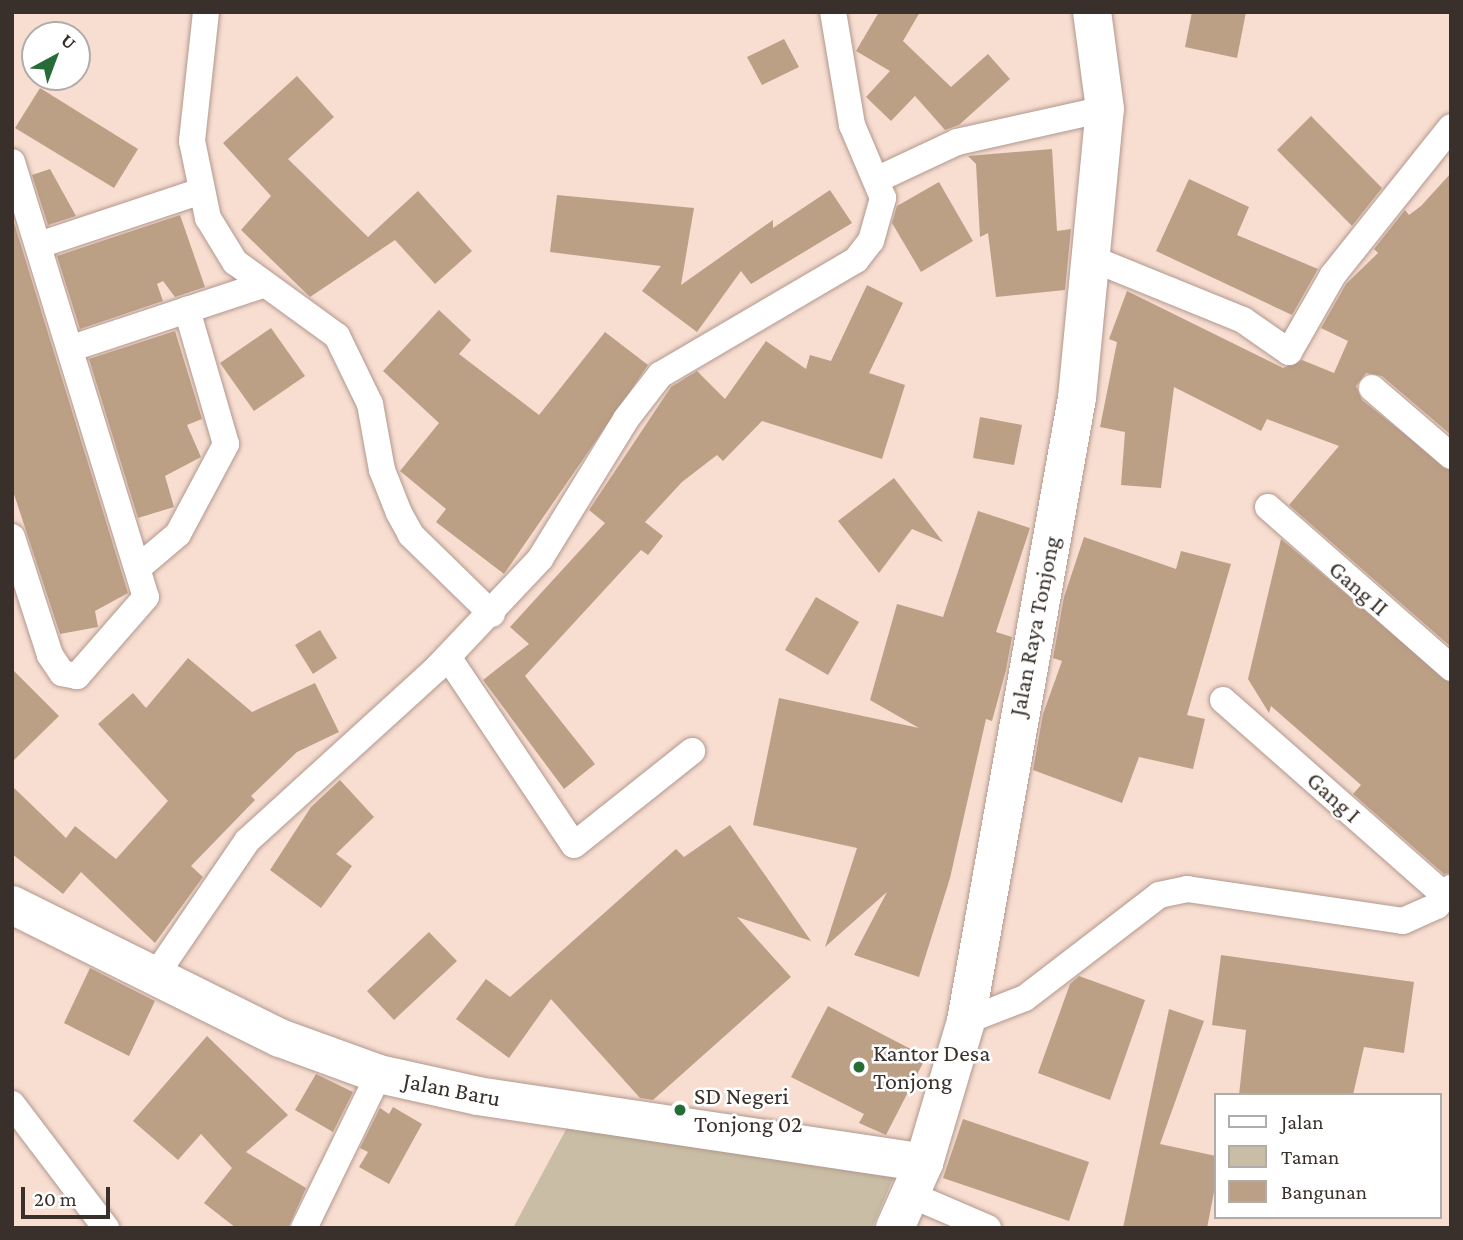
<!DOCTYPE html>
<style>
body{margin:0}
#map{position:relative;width:1463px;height:1240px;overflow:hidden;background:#f8ddd1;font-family:"Crimson Pro",serif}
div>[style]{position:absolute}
.green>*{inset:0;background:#c9bea5}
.building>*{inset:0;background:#bca085}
.roads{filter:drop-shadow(0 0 2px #b1988d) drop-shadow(0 0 2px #b1988d)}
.street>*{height:26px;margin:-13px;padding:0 13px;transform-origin:13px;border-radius:13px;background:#fff}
.secondary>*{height:38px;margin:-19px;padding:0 19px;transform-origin:19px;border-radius:19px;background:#fff}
.dots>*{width:19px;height:19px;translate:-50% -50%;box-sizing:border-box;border:4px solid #fff;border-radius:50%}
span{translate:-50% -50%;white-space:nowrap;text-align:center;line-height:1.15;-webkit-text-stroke:5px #fff;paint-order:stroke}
.street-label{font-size:24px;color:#3a302b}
.poi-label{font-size:24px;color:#3a302b}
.left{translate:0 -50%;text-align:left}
.frame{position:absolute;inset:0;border:14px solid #3a302b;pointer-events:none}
.legend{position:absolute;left:1214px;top:1093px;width:228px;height:126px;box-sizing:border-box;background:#fff;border:2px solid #b0acaa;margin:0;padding:9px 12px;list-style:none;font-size:21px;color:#3a302b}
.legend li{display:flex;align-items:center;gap:14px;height:35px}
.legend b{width:35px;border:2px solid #b0acaa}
.north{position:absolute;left:21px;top:21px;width:70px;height:70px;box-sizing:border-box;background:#fff;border:2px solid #b0acaa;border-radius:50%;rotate:41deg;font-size:19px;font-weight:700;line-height:28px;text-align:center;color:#3a302b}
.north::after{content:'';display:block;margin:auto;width:24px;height:32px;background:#256c38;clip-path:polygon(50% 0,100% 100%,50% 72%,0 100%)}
.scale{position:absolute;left:21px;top:1187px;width:89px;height:32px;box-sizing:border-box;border:4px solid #3a302b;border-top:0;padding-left:9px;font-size:21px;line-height:24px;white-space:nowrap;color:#3a302b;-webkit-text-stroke:5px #fff;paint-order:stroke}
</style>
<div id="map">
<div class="green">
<i style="clip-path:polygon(569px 1124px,895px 1174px,872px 1228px,513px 1228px)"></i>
</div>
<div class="building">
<i style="clip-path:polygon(879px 12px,920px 12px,903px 41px,951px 87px,988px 54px,1010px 79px,959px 125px,945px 130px,915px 96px,891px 121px,866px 97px,890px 71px,856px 51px)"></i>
<i style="clip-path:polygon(1192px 12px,1246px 12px,1237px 58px,1185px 47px)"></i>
<i style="clip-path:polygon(784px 39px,799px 67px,762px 85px,747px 57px)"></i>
<i style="clip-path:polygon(297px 76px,334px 117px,288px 159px,368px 237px,418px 191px,472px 251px,435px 284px,395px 240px,310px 297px,241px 230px,271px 196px,223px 143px)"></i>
<i style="clip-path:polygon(40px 88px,138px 149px,114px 188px,15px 128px)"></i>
<i style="clip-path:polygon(1311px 116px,1382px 188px,1352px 226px,1277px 150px)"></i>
<i style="clip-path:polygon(1052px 149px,1057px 231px,1071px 229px,1065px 290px,996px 297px,988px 233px,980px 237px,976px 164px,968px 156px)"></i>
<i style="clip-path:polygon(50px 169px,76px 216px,48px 225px,32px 175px)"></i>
<i style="clip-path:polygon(1451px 173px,1451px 435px,1382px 376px,1366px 373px,1356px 386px,1362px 400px,1451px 471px,1451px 647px,1289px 505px,1339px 446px,1267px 419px,1261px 431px,1174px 387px,1161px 488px,1121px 485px,1125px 432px,1100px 427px,1117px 342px,1109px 339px,1127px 291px,1283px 368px,1302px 360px,1334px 373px,1348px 341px,1321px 328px,1346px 284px,1378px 253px,1374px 249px,1405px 210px,1409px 215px,1421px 206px)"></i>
<i style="clip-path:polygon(1189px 179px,1249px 207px,1237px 235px,1318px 269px,1292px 315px,1156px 251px)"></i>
<i style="clip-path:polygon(939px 182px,973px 241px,921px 272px,892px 223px,897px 206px)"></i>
<i style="clip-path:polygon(830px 190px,852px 223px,751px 284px,741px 271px,697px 332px,642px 291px,661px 266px,550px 252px,557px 195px,694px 208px,681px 285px,773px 220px,773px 228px)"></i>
<i style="clip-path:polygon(180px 215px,205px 287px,175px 297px,163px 281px,157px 284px,163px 301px,80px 329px,57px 256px)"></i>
<i style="clip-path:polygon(12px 216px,128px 593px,95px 611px,98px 627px,60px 634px,12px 488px)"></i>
<i style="clip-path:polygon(867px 285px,903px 303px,869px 373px,905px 385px,882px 459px,762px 421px,723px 461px,717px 455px,682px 482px,645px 522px,663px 536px,648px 555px,641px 550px,525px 676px,595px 764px,564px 789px,483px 680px,529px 644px,510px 627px,605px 523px,589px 510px,671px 387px,697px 371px,725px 399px,766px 341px,806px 369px,810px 355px,831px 361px)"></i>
<i style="clip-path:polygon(439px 310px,471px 340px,459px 354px,539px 415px,605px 332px,648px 365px,504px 574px,436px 522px,446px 509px,400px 471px,439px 423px,383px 371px)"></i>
<i style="clip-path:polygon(271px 328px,305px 376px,254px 411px,220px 363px)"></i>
<i style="clip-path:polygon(175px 331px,202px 419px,187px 425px,201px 457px,165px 476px,174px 507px,138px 518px,89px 359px)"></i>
<i style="clip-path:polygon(980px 417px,1022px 425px,1014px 465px,973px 458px)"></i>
<i style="clip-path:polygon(894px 478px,943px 542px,912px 529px,879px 573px,838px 521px)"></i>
<i style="clip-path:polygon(978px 511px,1030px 528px,996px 632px,1012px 637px,1006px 670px,992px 721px,986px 719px,950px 878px,919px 977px,854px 955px,887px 892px,825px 947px,857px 848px,753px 825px,779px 698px,919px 728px,870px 700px,897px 604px,943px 617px)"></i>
<i style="clip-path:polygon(1084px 537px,1176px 569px,1181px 551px,1231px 564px,1187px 715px,1205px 719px,1193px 769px,1139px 757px,1122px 803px,1033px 770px,1043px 714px,1062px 661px,1053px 658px,1064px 597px)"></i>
<i style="clip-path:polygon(1281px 539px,1451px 683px,1451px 873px,1444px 874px,1353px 794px,1361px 785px,1271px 706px,1269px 713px,1248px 679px)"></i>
<i style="clip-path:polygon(816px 597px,859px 622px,828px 675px,785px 650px)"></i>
<i style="clip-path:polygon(320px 630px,337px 658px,313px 674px,295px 645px)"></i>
<i style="clip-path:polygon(188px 658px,252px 712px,315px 683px,339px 732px,297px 752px,251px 796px,255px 800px,191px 866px,203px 877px,155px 943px,81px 872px,63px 894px,12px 854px,12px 786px,66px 838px,75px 826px,116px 859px,168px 801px,98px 724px,133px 693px,146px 708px)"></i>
<i style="clip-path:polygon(12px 669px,59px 716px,12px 762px)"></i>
<i style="clip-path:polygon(340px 780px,374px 817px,336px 854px,352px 866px,321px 908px,270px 870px,311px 807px)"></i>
<i style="clip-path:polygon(730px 825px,811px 941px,737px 917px,791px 977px,653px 1100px,640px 1098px,551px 999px,509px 1058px,456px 1019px,486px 979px,510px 997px,676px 849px,684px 857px)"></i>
<i style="clip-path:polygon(429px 932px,457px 961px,394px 1020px,367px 991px)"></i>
<i style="clip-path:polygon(1221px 955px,1414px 982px,1404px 1053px,1364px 1047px,1353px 1095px,1239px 1095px,1246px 1030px,1212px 1025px)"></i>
<i style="clip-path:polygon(90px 968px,155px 1001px,129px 1056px,64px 1023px)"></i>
<i style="clip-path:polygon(1079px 976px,1145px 1000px,1110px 1100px,1038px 1073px,1070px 984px)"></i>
<i style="clip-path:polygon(828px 1006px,926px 1057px,886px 1135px,859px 1123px,864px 1114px,791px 1077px)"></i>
<i style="clip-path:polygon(1169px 1009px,1204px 1021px,1160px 1144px,1216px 1156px,1216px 1182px,1207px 1228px,1123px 1228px)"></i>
<i style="clip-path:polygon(207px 1036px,288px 1115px,246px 1152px,306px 1188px,288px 1228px,236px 1228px,204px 1203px,232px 1168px,201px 1134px,178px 1160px,133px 1121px)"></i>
<i style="clip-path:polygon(316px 1074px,353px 1092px,333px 1132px,295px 1110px)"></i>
<i style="clip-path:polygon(393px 1107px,422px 1124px,389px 1184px,359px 1167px,368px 1152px,360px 1148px,380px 1108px,389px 1114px)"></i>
<i style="clip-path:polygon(963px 1119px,1089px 1162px,1069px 1221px,943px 1178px)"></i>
</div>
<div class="roads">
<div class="street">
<i style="left:206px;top:12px;width:130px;rotate:96.2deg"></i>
<i style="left:192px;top:141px;width:79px;rotate:78.3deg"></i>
<i style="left:208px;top:218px;width:52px;rotate:58.5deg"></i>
<i style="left:235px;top:262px;width:126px;rotate:36deg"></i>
<i style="left:337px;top:336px;width:76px;rotate:64.1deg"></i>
<i style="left:370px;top:404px;width:67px;rotate:79.7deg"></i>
<i style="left:382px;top:470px;width:46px;rotate:68.4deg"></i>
<i style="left:399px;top:513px;width:25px;rotate:61deg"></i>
<i style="left:411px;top:535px;width:113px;rotate:44.3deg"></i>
<i style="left:12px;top:162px;width:455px;rotate:72.9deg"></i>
<i style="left:146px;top:597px;width:105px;rotate:131.1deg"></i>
<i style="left:77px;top:676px;width:15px;rotate:-169deg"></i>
<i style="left:62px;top:673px;width:22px;rotate:-124deg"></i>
<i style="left:50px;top:655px;width:124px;rotate:-107.9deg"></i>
<i style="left:876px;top:180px;width:89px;rotate:-25.1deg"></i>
<i style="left:957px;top:142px;width:152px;rotate:-12.6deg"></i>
<i style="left:42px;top:244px;width:168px;rotate:-18.4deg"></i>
<i style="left:1093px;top:259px;width:162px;rotate:22.1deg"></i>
<i style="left:1243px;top:320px;width:56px;rotate:34.8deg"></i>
<i style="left:1289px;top:352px;width:89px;rotate:-60.3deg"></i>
<i style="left:1333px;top:275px;width:189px;rotate:-51.4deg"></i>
<i style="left:72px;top:348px;width:200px;rotate:-18.3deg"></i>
<i style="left:1372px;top:388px;width:104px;rotate:40.7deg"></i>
<i style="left:1268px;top:507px;width:244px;rotate:41.3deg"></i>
<i style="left:139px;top:567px;width:51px;rotate:-40.2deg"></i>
<i style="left:178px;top:534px;width:102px;rotate:-61.9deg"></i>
<i style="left:226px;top:444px;width:140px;rotate:-106.2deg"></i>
<i style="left:448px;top:657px;width:226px;rotate:56.2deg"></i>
<i style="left:574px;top:845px;width:151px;rotate:-38.5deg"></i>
<i style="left:1223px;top:700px;width:295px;rotate:41.4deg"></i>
<i style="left:155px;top:976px;width:163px;rotate:-55.7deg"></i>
<i style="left:247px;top:841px;width:257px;rotate:-42.3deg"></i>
<i style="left:437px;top:668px;width:150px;rotate:-46.6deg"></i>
<i style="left:540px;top:559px;width:164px;rotate:-58.4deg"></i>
<i style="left:626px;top:419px;width:56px;rotate:-52.3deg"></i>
<i style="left:660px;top:375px;width:227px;rotate:-30.4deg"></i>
<i style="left:856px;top:260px;width:24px;rotate:-52deg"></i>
<i style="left:871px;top:241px;width:45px;rotate:-74.4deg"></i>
<i style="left:883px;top:198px;width:79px;rotate:-113deg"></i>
<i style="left:852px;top:125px;width:115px;rotate:-99.5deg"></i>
<i style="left:966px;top:1021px;width:63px;rotate:-21.3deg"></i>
<i style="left:1025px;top:998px;width:169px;rotate:-37.5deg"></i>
<i style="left:1159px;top:895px;width:29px;rotate:-12deg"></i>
<i style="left:1187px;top:889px;width:218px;rotate:8.4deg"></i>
<i style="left:1403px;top:921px;width:37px;rotate:-24deg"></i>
<i style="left:1437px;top:906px;width:23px;rotate:-52deg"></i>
<i style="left:12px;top:1104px;width:156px;rotate:52.8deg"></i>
<i style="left:909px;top:1194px;width:86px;rotate:23.3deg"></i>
<i style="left:304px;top:1228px;width:171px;rotate:-64deg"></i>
</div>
<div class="secondary">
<i style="left:12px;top:905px;width:299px;rotate:26.4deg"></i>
<i style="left:280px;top:1038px;width:105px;rotate:20deg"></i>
<i style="left:379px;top:1074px;width:101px;rotate:12.5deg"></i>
<i style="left:478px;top:1096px;width:451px;rotate:8.5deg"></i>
<i style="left:895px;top:1228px;width:71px;rotate:-66deg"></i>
<i style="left:924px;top:1163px;width:148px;rotate:-73.5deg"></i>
<i style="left:966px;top:1021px;width:633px;rotate:-79.9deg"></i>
<i style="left:1077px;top:398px;width:290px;rotate:-84.5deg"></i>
<i style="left:1105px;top:109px;width:98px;rotate:-97.6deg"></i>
</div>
</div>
<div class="dots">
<i style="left:859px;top:1067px;background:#256c38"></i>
<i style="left:680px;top:1110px;background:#256c38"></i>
</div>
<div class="street-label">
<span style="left:1359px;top:588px;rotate:41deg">Gang II</span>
<span style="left:1034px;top:626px;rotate:-79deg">Jalan Raya Tonjong</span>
<span style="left:1334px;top:797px;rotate:42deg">Gang I</span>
<span style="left:452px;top:1089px;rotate:11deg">Jalan Baru</span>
</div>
<div class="poi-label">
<span class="left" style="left:873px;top:1067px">Kantor Desa<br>Tonjong</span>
<span class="left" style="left:694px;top:1110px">SD Negeri<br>Tonjong 02</span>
</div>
<div class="frame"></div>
<ul class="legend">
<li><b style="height:9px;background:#fff"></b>Jalan</li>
<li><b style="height:19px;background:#c9bea5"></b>Taman</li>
<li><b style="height:19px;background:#bca085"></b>Bangunan</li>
</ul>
<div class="north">U</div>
<div class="scale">20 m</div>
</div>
